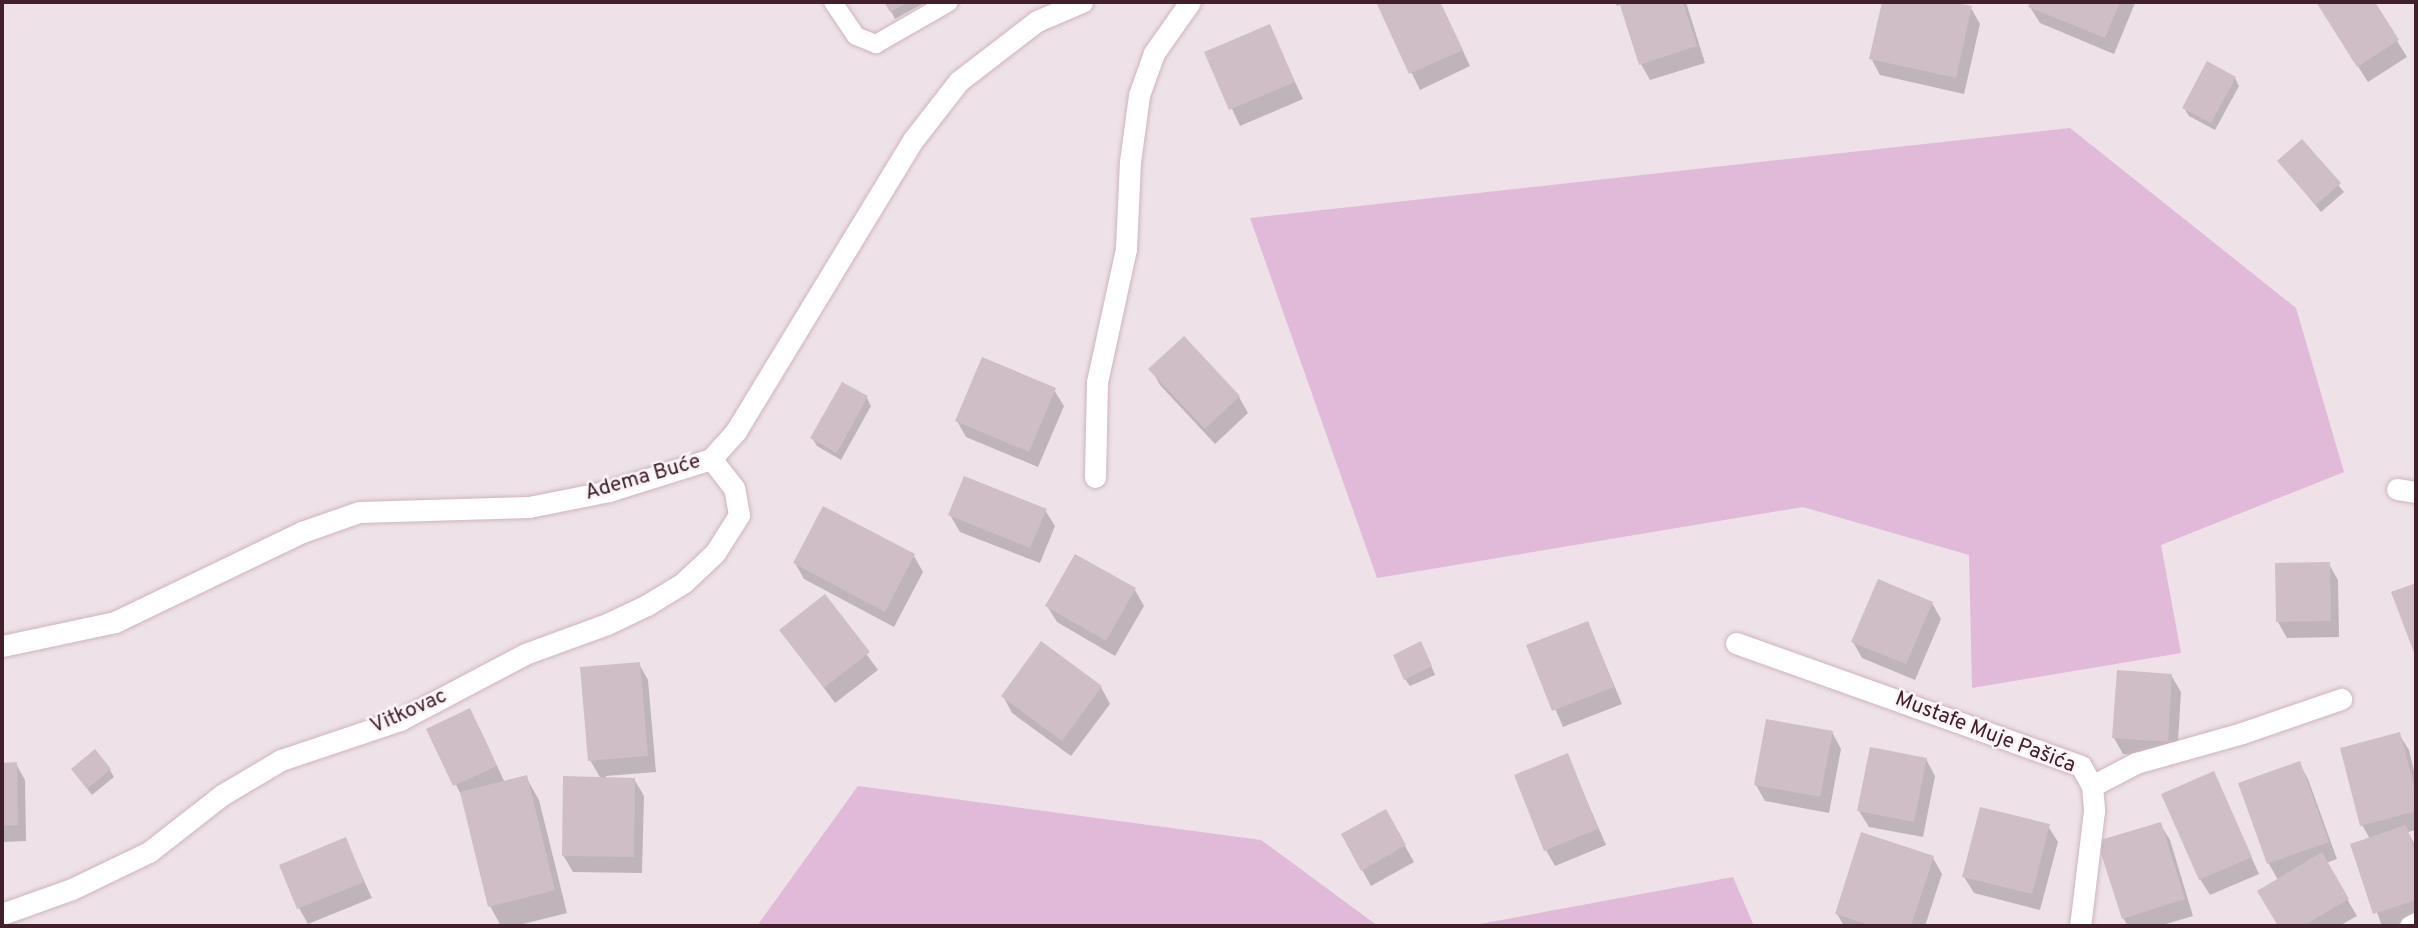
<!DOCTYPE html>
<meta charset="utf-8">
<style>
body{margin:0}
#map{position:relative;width:2418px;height:928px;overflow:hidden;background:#eee2e8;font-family:Overpass,sans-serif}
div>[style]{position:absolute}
.green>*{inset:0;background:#e1b9d9}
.shadow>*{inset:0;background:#0003}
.building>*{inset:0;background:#cfbec6}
.roads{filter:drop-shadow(0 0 2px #cfb4c0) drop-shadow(0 0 2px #cfb4c0)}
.lane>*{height:18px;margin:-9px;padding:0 9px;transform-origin:9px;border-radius:9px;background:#fff}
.street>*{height:21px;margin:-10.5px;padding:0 10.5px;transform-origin:10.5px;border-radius:10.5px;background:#fff}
.secondary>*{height:21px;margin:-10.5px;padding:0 10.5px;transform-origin:10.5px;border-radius:10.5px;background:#fff}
span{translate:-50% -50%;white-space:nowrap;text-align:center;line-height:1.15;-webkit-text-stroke:5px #faf3f7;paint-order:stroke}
.street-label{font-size:21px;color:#41202b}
.frame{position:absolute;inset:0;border:4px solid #41202b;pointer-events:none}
</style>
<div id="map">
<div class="green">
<i style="clip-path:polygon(2070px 128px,2296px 308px,2344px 472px,2161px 545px,2181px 653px,1972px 688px,1969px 555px,1803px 507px,1377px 578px,1250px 218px)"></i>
<i style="clip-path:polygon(858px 786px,1261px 840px,1378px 926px,757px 926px)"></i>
<i style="clip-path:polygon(1733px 877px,1754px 926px,1469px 926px)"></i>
</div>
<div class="shadow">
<i style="clip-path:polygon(886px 2px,926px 2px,895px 19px)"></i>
<i style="clip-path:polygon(1377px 2px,1440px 2px,1470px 66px,1420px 90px)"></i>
<i style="clip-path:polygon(1615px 2px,1686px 2px,1705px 63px,1650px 80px,1641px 64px,1621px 4px,1617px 6px)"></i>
<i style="clip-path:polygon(1884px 2px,1943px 2px,1971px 8px,1980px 24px,1964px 94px,1880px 75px,1871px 58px)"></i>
<i style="clip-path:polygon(2032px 2px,2134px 2px,2135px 3px,2114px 54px,2040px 23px,2030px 7px)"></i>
<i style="clip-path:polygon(2317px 2px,2373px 2px,2407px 57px,2368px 82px)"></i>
<i style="clip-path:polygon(1269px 26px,1303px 99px,1240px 126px,1206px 53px)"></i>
<i style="clip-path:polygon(2235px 78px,2239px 86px,2215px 130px,2189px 116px,2184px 108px)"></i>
<i style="clip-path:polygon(2302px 142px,2344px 192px,2321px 212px,2279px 162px)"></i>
<i style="clip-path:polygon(1184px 338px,1239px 397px,1248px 413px,1215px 444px,1160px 385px,1151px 369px)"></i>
<i style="clip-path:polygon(1054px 390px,1064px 406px,1038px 467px,966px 437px,957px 421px)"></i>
<i style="clip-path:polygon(867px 398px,871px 406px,841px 460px,817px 446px,812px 438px)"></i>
<i style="clip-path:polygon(1045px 510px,1055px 526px,1040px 563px,960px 532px,950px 515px)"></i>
<i style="clip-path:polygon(914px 556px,923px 572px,894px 627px,804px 579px,795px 563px)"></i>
<i style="clip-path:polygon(2329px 564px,2338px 580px,2339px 637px,2287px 638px,2278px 622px)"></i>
<i style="clip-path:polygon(1135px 590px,1144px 606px,1115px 656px,1057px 622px,1047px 606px)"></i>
<i style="clip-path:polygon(825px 597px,878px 670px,835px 703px,782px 631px)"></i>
<i style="clip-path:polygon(1932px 603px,1941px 619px,1915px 680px,1862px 658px,1853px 642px)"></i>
<i style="clip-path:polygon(1588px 623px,1622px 704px,1563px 727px,1528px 646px)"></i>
<i style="clip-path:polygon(1425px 651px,1435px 675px,1410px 686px,1405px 679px)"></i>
<i style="clip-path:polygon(639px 664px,648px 680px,656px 772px,606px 776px,606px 779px,634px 779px,644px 796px,642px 873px,573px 872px,563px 855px,601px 779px,590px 760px)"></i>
<i style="clip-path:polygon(2171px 675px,2181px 692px,2177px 758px,2123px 754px,2114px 738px)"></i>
<i style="clip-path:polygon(1101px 687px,1110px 704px,1071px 756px,1012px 713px,1003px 696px)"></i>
<i style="clip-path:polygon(479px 727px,505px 783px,526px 777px,539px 800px,567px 913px,515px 926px,501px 926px,490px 906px,465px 803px,429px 730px)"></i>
<i style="clip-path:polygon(1832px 732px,1841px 749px,1829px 813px,1765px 801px,1756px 785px)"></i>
<i style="clip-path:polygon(2399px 734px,2409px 750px,2416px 779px,2416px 830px,2408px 832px,2416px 847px,2416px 919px,2395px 926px,2382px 926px,2352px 845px,2370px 839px,2362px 825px)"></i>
<i style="clip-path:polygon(1567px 755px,1606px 845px,1555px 866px,1546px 850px)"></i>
<i style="clip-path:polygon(1926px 759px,1935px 776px,1923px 837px,1869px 827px,1859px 811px)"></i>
<i style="clip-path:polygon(2299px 763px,2308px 779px,2337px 859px,2326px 863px,2357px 916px,2339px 926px,2280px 926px,2260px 891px,2278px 880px,2269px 864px,2240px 784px)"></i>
<i style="clip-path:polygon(2px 764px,16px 764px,25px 780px,26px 841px,2px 842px)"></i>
<i style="clip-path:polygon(110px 770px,114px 777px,92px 795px,78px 777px)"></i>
<i style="clip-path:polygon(2213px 773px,2259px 874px,2210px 895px,2200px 879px)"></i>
<i style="clip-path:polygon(1386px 812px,1414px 862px,1371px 886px,1343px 835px)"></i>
<i style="clip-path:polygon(2160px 824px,2170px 840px,2193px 916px,2159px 926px,2128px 926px,2123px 918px)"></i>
<i style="clip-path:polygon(2048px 826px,2058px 842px,2040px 910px,1974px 893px,1964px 877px)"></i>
<i style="clip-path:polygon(345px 839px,372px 898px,308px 924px,299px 908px)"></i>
<i style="clip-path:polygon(1933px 858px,1942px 874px,1925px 926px,1844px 926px,1837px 914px)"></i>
</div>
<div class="building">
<i style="clip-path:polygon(884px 2px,908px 2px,890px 12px)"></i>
<i style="clip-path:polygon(1376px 2px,1440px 2px,1463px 50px,1409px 74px)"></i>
<i style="clip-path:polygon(1619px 2px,1683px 2px,1697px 46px,1639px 65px)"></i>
<i style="clip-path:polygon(1882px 2px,1951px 2px,1972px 6px,1956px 78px,1869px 59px)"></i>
<i style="clip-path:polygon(2030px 2px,2120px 2px,2105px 38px,2028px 7px)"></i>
<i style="clip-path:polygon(2316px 2px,2375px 2px,2399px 40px,2357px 67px)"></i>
<i style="clip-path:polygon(1270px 24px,1295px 82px,1229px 110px,1204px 52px)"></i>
<i style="clip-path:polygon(2207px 61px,2236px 77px,2211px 123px,2182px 108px)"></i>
<i style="clip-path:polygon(2302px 139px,2341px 183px,2316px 205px,2277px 161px)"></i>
<i style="clip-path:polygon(1184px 336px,1240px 396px,1205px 429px,1148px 369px)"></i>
<i style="clip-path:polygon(982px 357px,1056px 388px,1029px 452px,955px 421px)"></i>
<i style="clip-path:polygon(842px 382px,868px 396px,837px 453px,810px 438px)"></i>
<i style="clip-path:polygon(964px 476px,1047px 509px,1030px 548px,948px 515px)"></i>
<i style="clip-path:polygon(823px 506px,915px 554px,885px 612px,793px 563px)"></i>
<i style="clip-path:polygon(1075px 554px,1136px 588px,1106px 641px,1045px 606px)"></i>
<i style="clip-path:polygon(2330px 562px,2331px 621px,2276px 622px,2275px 563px)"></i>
<i style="clip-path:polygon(1878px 579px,1933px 602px,1906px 664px,1851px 642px)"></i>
<i style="clip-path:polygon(2416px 583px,2416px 658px,2391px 592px)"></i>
<i style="clip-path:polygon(825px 594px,870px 652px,824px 688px,779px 630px)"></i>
<i style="clip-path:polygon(1588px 621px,1614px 687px,1552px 711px,1526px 645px)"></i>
<i style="clip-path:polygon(1041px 641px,1102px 686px,1062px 741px,1001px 696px)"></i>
<i style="clip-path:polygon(1421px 641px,1432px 666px,1404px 680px,1393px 655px)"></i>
<i style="clip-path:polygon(640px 662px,648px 756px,588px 761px,580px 667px)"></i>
<i style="clip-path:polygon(2117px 670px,2172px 674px,2168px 742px,2112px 738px)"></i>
<i style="clip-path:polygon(470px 708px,497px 766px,453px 786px,426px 729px)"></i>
<i style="clip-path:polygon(1766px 719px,1833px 731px,1820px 797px,1754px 785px)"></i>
<i style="clip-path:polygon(2400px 732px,2416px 793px,2416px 811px,2360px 826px,2340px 748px)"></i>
<i style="clip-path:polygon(1870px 747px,1927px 758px,1914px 822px,1857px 811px)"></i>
<i style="clip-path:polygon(95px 749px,111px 769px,87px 789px,71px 769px)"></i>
<i style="clip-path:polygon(1568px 753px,1598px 829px,1544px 851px,1514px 775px)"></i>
<i style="clip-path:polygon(2300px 761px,2329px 842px,2267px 864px,2238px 783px)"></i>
<i style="clip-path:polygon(17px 762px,18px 825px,2px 826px,2px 763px)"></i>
<i style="clip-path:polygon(2214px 771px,2252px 857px,2199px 880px,2161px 794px)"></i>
<i style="clip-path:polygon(527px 775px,555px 890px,488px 907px,460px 792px)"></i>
<i style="clip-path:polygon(563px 776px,635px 778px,634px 857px,562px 856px)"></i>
<i style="clip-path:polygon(1980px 807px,2050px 824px,2032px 894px,1962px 877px)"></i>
<i style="clip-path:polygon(1386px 809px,1406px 845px,1361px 871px,1341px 834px)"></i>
<i style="clip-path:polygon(2161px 822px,2185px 899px,2122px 919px,2097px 841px)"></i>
<i style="clip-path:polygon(2406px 825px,2416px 855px,2416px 900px,2373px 914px,2350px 844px)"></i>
<i style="clip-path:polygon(1861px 832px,1934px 856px,1911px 926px,1873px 926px,1835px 914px)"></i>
<i style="clip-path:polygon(346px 837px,364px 882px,297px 909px,279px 865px)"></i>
<i style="clip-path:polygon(2322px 852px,2349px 899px,2303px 926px,2278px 926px,2257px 891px)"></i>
</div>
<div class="roads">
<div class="lane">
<i style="left:833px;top:2px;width:41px;rotate:55.9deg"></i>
<i style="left:856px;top:36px;width:22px;rotate:22deg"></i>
<i style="left:876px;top:44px;width:84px;rotate:-29.9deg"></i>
</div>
<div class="street">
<i style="left:1095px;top:477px;width:95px;rotate:-88.8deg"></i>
<i style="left:1097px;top:382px;width:136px;rotate:-77.7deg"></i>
<i style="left:1126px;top:249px;width:87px;rotate:-87.4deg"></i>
<i style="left:1130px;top:162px;width:68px;rotate:-82.3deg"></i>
<i style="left:1139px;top:95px;width:45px;rotate:-70.3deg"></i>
<i style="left:1154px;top:53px;width:62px;rotate:-54.8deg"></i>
<i style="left:2397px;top:489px;width:19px;rotate:9deg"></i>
<i style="left:1736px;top:643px;width:366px;rotate:19.6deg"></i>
<i style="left:2081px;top:766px;width:23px;rotate:61deg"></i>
<i style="left:2092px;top:786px;width:25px;rotate:85deg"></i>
<i style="left:2094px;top:811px;width:116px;rotate:96.9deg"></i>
<i style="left:2092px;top:786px;width:50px;rotate:-27.6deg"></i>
<i style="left:2136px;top:763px;width:110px;rotate:-15.8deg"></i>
<i style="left:2242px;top:733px;width:105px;rotate:-19deg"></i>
<i style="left:2px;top:914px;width:74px;rotate:-19.7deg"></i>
<i style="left:72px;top:889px;width:85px;rotate:-25.7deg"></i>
<i style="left:149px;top:852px;width:93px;rotate:-38deg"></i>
<i style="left:222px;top:795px;width:69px;rotate:-30.7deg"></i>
<i style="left:281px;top:760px;width:126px;rotate:-18.6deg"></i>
<i style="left:400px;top:720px;width:141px;rotate:-27.8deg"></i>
<i style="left:525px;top:654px;width:87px;rotate:-20.1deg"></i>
<i style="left:607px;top:624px;width:44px;rotate:-25.4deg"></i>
<i style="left:647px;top:605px;width:42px;rotate:-31.4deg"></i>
<i style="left:683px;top:583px;width:44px;rotate:-43.2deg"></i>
<i style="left:715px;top:553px;width:45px;rotate:-57.7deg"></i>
<i style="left:739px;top:515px;width:27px;rotate:-100deg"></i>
<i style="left:734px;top:488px;width:37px;rotate:-128deg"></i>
<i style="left:2410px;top:926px;width:7px;rotate:-27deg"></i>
</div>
<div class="secondary">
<i style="left:2px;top:646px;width:116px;rotate:-12deg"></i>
<i style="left:115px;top:622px;width:208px;rotate:-25.7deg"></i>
<i style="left:302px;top:532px;width:60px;rotate:-19.3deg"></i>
<i style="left:359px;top:512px;width:170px;rotate:-1.7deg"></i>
<i style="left:529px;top:507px;width:82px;rotate:-11.3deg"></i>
<i style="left:609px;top:491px;width:107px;rotate:-17.4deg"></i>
<i style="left:711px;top:459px;width:38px;rotate:-48deg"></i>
<i style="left:736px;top:431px;width:341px;rotate:-58.7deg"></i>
<i style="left:913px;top:140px;width:75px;rotate:-52.1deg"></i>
<i style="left:959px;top:81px;width:98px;rotate:-37.6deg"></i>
<i style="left:1037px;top:21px;width:49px;rotate:-22.9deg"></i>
</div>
</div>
<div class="street-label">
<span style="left:643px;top:478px;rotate:-16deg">Adema Buće</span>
<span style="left:409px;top:712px;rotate:-24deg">Vitkovac</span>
<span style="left:1985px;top:733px;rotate:21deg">Mustafe Muje Pašića</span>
</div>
<div class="frame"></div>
</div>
